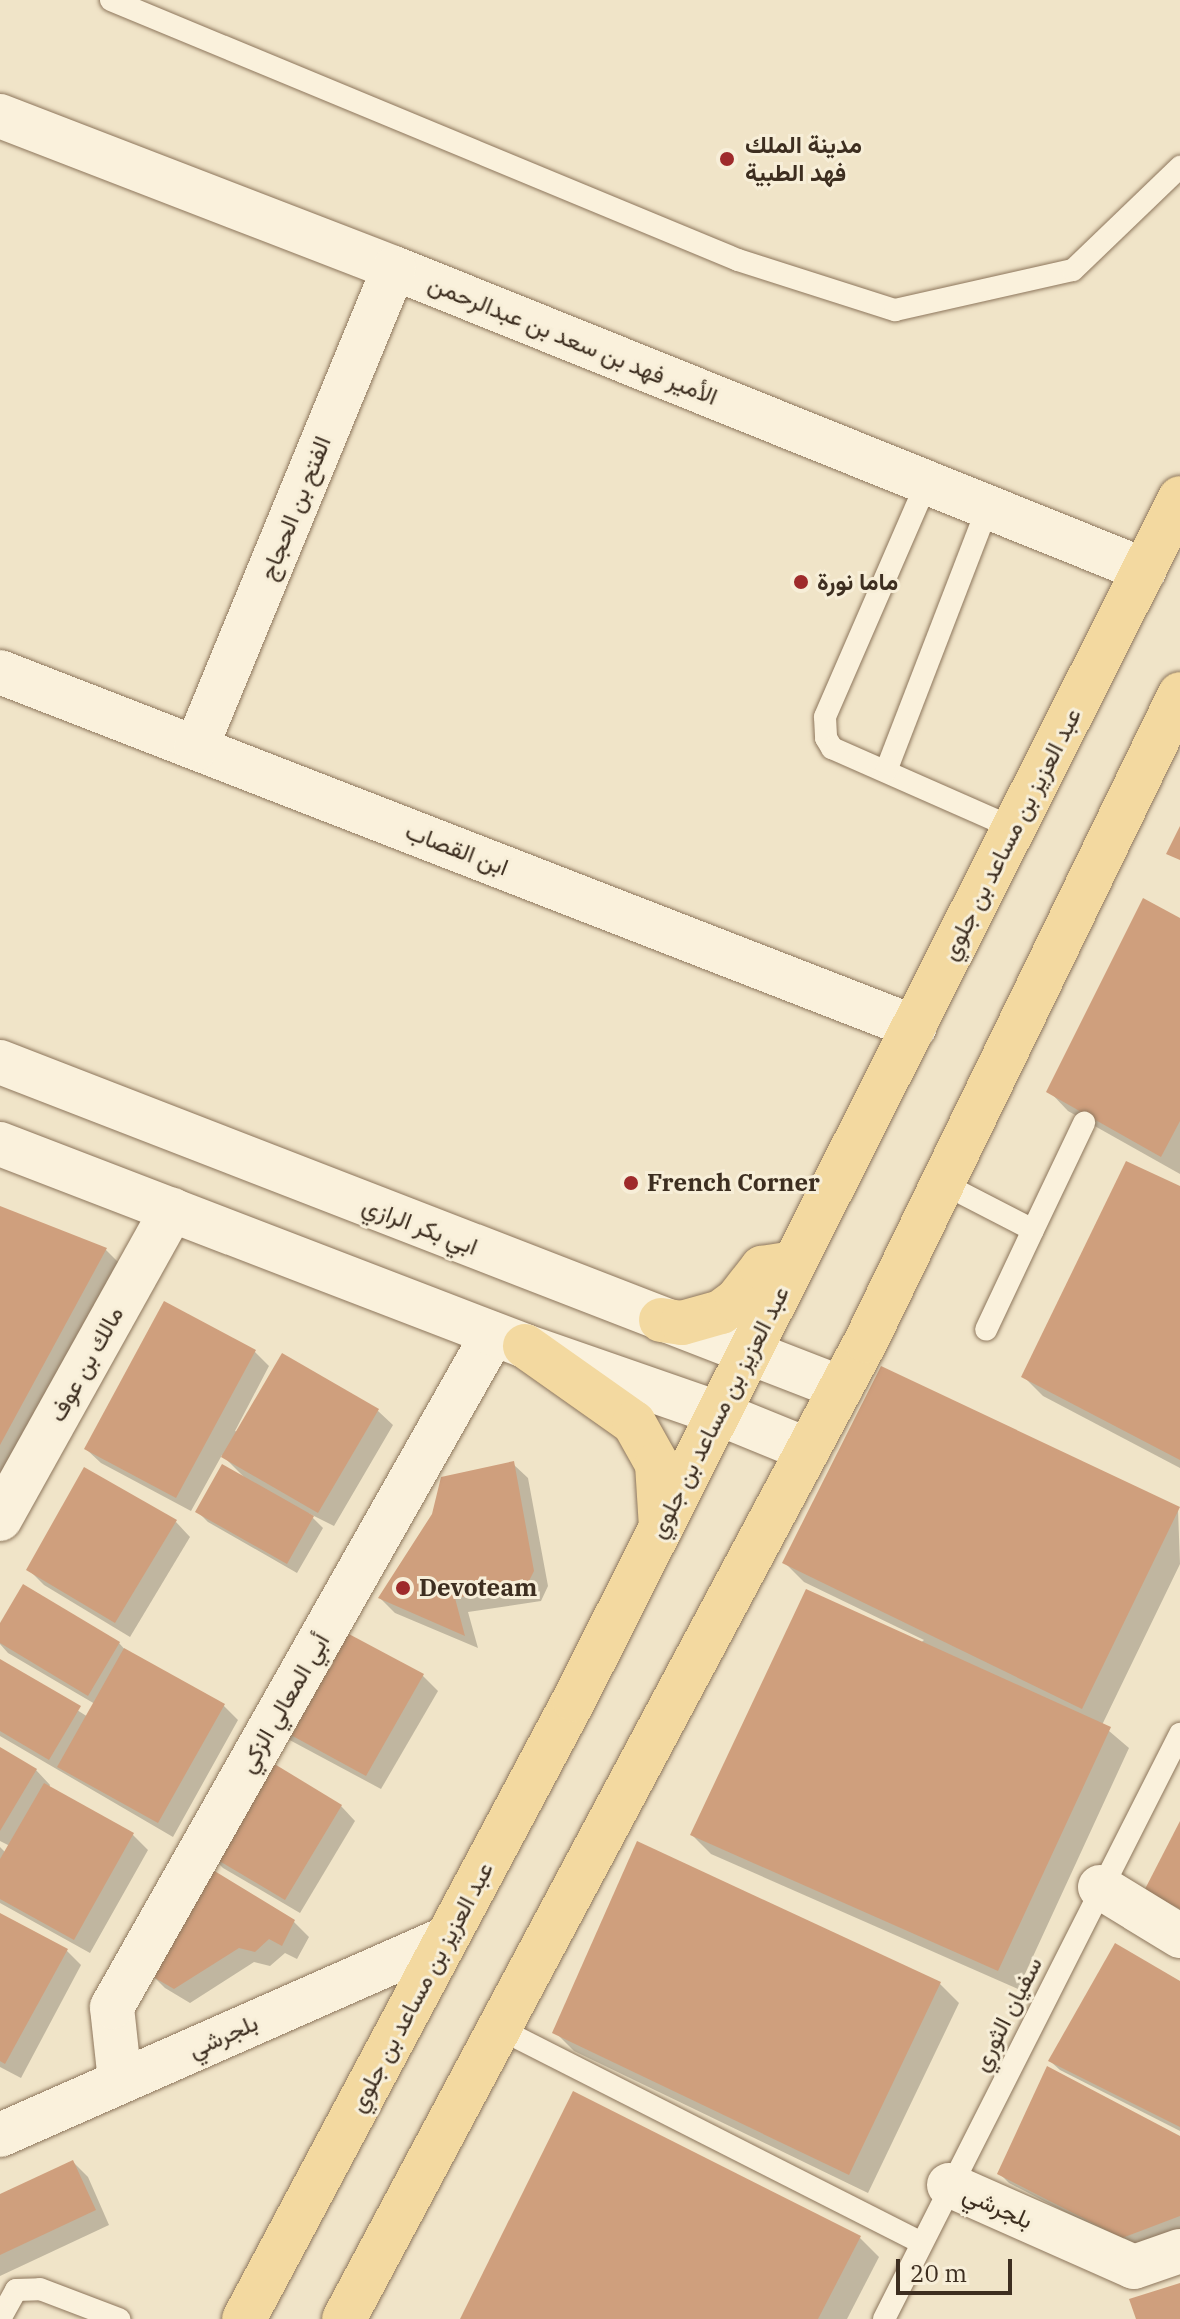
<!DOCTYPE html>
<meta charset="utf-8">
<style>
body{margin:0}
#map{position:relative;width:1180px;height:2319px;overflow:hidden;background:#f0e4c8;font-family:"IBM Plex Serif",Vazirmatn,serif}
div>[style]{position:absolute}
.shadow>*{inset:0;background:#0003}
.building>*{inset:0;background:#cf9f7d}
.roads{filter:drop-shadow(0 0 2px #8d765c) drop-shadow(0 0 2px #8d765c)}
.lane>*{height:22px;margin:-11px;padding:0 11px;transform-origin:11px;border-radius:11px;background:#faf1dc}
.street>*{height:44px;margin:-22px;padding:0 22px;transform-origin:22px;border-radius:22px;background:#faf1dc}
.secondary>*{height:44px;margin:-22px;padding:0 22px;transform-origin:22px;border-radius:22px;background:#faf1dc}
.primary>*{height:44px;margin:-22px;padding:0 22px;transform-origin:22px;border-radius:22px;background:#f3d9a0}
.dots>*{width:22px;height:22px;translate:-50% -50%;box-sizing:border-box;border:4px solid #f7eed8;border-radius:50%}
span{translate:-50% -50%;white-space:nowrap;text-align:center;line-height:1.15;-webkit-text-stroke:6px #f7eed8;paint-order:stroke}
.poi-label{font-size:24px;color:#3d2e20;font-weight:700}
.left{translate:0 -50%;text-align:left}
.street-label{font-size:24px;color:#3d2e20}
.scale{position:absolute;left:896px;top:2259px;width:116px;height:36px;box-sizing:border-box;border:4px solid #3d2e20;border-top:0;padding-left:10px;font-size:24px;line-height:28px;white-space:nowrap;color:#3d2e20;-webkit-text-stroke:6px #f7eed8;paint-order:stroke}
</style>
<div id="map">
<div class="shadow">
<i style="clip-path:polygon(1180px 921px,1180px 1174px,1068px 1111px,1049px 1091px)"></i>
<i style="clip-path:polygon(1180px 1188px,1180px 1468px,1043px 1396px,1024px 1377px)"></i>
<i style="clip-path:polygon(0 1208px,106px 1250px,125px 1269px,0 1475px)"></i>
<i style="clip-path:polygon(254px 1351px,269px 1366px,235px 1431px,238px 1432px,378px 1411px,393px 1425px,334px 1526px,308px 1513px,323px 1528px,297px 1573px,208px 1522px,198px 1512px,244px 1477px,222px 1455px,191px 1511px,101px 1463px,86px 1449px)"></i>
<i style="clip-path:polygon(513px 1464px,528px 1478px,548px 1586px,541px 1601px,468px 1612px,478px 1648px,395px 1613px,380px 1598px)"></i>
<i style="clip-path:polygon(1178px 1509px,1180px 1564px,1102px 1725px,1129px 1748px,1018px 1989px,711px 1854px,692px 1835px,924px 1640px,804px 1582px,785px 1563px)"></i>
<i style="clip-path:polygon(176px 1522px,190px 1537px,130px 1637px,44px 1585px,29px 1570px)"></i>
<i style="clip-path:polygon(0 1627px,119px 1643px,128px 1653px,223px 1705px,238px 1720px,173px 1837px,0 1736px,0 1661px,88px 1717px,95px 1704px,8px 1653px,0 1644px)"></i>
<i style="clip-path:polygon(333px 1627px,423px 1676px,438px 1691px,381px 1789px,284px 1737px)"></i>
<i style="clip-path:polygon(0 1750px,36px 1770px,50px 1785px,49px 1788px,133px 1835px,148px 1850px,90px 1953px,0 1903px,0 1847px,6px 1853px,10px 1846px,0 1841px)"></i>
<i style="clip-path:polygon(341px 1806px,355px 1821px,300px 1913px,223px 1868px,208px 1853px)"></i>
<i style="clip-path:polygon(208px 1869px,294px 1922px,309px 1937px,297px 1959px,285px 1953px,270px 1966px,254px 1962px,190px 2003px,165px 1988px,150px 1973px)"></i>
<i style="clip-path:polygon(0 1915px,67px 1951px,81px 1965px,21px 2078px,0 2067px)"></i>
<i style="clip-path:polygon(1180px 1983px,1180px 2131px,1060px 2070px,1050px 2061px)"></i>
<i style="clip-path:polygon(940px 1984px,959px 2003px,868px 2193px,574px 2051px,555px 2032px)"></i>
<i style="clip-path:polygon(1180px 2138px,1180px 2229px,1133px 2247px,1009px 2183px,999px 2173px)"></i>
<i style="clip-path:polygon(73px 2162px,88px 2177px,109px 2225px,0 2276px,0 2196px)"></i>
<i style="clip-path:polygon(860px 2238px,879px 2257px,847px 2319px,463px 2319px)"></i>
</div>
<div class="building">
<i style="clip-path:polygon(1180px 826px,1180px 860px,1166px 854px)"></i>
<i style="clip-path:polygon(1143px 898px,1180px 918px,1180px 1121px,1161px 1157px,1046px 1092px)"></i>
<i style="clip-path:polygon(1126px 1161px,1180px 1186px,1180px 1460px,1021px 1377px)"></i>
<i style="clip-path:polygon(0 1206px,107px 1248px,0 1445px)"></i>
<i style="clip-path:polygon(164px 1301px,256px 1350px,176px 1498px,84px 1449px)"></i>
<i style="clip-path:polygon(282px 1353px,379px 1409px,318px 1513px,221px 1457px)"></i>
<i style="clip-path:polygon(881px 1366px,1180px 1507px,1082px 1709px,782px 1563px)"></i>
<i style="clip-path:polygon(514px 1461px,534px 1571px,526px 1587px,455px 1598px,465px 1636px,378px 1598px,432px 1514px,441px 1477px)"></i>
<i style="clip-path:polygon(222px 1464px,314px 1516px,287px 1564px,195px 1512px)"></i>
<i style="clip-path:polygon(84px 1467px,177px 1520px,115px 1623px,26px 1570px)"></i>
<i style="clip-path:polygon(23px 1584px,120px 1642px,88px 1696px,0 1643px,0 1623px)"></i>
<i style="clip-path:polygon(806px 1589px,1111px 1727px,998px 1971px,690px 1835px)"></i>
<i style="clip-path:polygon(332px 1625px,424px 1674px,366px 1776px,267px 1722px)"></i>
<i style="clip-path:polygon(124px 1648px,225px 1704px,158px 1823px,57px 1767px)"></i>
<i style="clip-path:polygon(0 1659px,81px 1706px,49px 1760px,0 1731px)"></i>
<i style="clip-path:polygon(0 1747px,37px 1769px,0 1831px)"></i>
<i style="clip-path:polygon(263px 1757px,342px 1805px,285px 1900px,206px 1853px)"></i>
<i style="clip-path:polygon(44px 1783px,134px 1833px,74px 1940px,0 1899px,0 1859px)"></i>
<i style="clip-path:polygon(1180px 1821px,1180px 1909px,1144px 1891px)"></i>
<i style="clip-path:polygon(637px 1841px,941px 1982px,849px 2175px,552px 2033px)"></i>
<i style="clip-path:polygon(208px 1867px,295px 1920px,282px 1946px,269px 1939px,255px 1952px,239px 1948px,174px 1989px,148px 1974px)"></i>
<i style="clip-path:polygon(0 1913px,68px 1949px,5px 2064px,0 2061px)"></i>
<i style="clip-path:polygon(1115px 1943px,1180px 1981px,1180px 2127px,1048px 2061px)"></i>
<i style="clip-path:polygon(1047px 2066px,1180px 2136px,1180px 2216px,1122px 2238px,997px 2174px)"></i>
<i style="clip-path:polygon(573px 2091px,861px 2236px,818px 2319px,460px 2319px)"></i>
<i style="clip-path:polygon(73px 2160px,96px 2210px,0 2255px,0 2194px)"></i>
<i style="clip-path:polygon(1180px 2283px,1180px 2319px,1136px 2319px,1129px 2299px)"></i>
</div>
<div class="roads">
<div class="lane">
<i style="left:111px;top:0;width:679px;rotate:22.52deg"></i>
<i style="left:738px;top:260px;width:165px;rotate:17.7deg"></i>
<i style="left:895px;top:310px;width:182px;rotate:-12.7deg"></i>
<i style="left:1073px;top:270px;width:149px;rotate:-43.9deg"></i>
<i style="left:927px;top:482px;width:256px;rotate:113.5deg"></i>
<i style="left:825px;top:717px;width:21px;rotate:87deg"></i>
<i style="left:826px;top:738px;width:12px;rotate:59deg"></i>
<i style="left:832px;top:748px;width:198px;rotate:23.8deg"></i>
<i style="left:886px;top:771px;width:283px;rotate:-68.9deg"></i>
<i style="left:942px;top:1183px;width:102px;rotate:27.3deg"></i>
<i style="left:1033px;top:1230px;width:110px;rotate:115.2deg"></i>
<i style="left:1033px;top:1230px;width:119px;rotate:-64.5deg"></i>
<i style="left:500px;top:2029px;width:472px;rotate:26.9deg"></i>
<i style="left:0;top:2319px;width:33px;rotate:-61deg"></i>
<i style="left:16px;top:2290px;width:24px;rotate:-2deg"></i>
<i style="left:40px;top:2289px;width:85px;rotate:20.8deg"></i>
<i style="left:884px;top:2319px;width:656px;rotate:-63.16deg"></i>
</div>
<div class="street">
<i style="left:0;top:116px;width:422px;rotate:21.1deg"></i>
<i style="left:394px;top:268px;width:809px;rotate:21.93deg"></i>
<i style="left:0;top:672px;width:981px;rotate:21.23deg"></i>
<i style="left:196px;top:748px;width:519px;rotate:-67.58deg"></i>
<i style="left:0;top:1519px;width:354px;rotate:-60.9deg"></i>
<i style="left:1100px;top:1887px;width:94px;rotate:31.5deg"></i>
<i style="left:120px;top:2081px;width:74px;rotate:-96.2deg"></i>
<i style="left:112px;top:2007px;width:773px;rotate:-60.48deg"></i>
<i style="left:0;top:2135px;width:488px;rotate:-23.8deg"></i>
<i style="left:949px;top:2185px;width:202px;rotate:23.9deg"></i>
<i style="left:1134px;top:2267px;width:49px;rotate:-19.2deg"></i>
</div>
<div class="secondary">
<i style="left:0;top:1062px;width:902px;rotate:21.19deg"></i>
<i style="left:0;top:1144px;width:563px;rotate:21.04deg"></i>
<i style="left:525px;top:1346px;width:207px;rotate:19.2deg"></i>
<i style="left:720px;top:1414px;width:95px;rotate:22.2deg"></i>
</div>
<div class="primary">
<i style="left:661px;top:1320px;width:21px;rotate:8deg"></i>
<i style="left:682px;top:1323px;width:41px;rotate:-15.8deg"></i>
<i style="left:721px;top:1312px;width:20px;rotate:-37deg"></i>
<i style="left:737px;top:1300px;width:41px;rotate:-52deg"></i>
<i style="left:762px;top:1268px;width:31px;rotate:-9deg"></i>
<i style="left:525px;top:1346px;width:133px;rotate:35.2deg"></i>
<i style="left:634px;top:1423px;width:47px;rotate:60.7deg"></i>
<i style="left:657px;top:1464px;width:64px;rotate:86.4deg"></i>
<i style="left:244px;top:2319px;width:701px;rotate:-61.94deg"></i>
<i style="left:574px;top:1700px;width:1346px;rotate:-63.24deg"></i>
<i style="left:344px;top:2319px;width:1109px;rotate:-61.91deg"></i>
<i style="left:866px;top:1341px;width:719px;rotate:-64.11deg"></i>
</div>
</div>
<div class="dots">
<i style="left:727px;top:159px;background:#9e2a2b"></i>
<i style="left:801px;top:582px;background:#9e2a2b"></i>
<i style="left:631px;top:1183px;background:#9e2a2b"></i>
<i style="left:403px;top:1588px;background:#9e2a2b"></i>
</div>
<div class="poi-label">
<span class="left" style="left:745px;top:159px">مدينة الملك<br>فهد الطبية</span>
<span class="left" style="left:817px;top:582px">ماما نورة</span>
<span class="left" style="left:647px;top:1183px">French Corner</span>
<span class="left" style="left:419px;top:1588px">Devoteam</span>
</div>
<div class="street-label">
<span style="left:573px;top:340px;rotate:22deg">الأمير فهد بن سعد بن عبدالرحمن</span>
<span style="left:295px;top:508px;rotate:-68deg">الفتح بن الحجاج</span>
<span style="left:1011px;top:834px;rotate:-63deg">عبد العزيز بن مساعد بن جلوي</span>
<span style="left:457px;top:849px;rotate:21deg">ابن القصاب</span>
<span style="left:420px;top:1226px;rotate:21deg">ابي بكر الرازي</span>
<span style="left:86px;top:1364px;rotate:-61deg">مالك بن عوف</span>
<span style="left:719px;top:1412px;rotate:-63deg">عبد العزيز بن مساعد بن جلوي</span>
<span style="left:284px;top:1703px;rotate:-60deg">أبي المعالي الزكي</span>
<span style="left:421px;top:1987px;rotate:-62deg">عبد العزيز بن مساعد بن جلوي</span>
<span style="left:1007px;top:2014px;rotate:-63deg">سفيان الثوري</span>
<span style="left:223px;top:2036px;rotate:-24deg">بلجرشي</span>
<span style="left:998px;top:2207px;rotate:24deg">بلجرشي</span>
</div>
<div class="scale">20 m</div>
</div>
